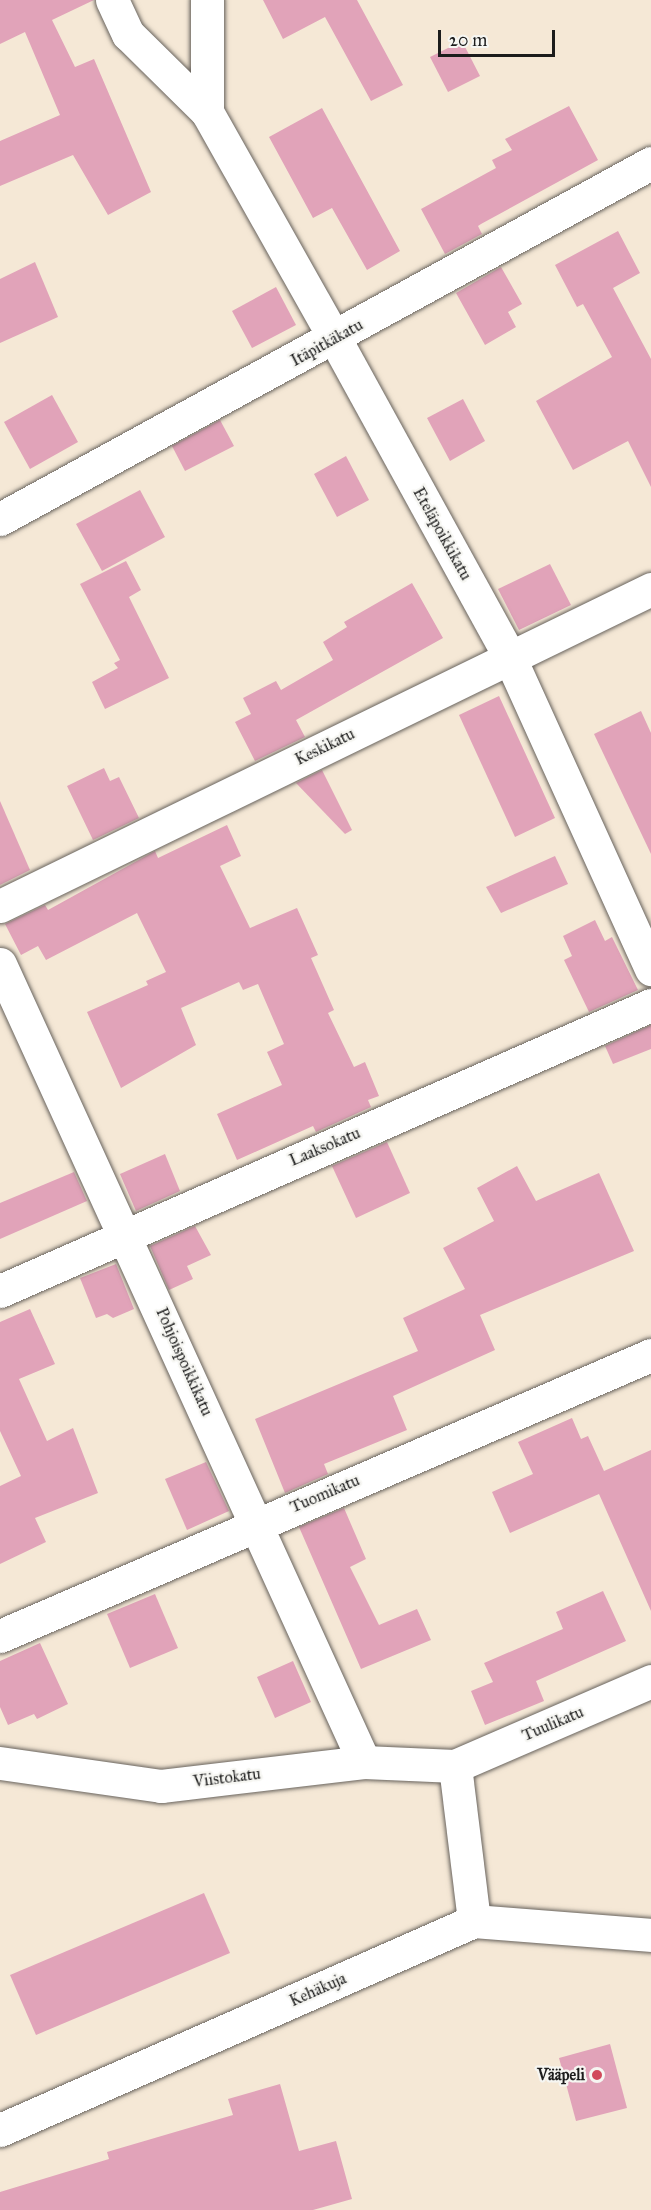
<!DOCTYPE html>
<meta charset="utf-8">
<style>
body{margin:0}
#map{position:relative;width:651px;height:2210px;overflow:hidden;background:#f5e8d6;font-family:"IM FELL Great Primer",serif}
div>[style]{position:absolute}
.building>*{inset:0;background:#e1a3b9}
.roads{filter:drop-shadow(0 0 2px #68635d) drop-shadow(0 0 2px #68635d)}
.minor>*{height:33px;margin:-16.5px;padding:0 16.5px;transform-origin:16.5px;border-radius:16.5px;background:#fff}
.dots>*{width:16px;height:16px;translate:-50% -50%;box-sizing:border-box;border:3px solid #f6f6f2;border-radius:50%}
span{translate:-50% -50%;white-space:nowrap;text-align:center;line-height:1.15;-webkit-text-stroke:4.5px #f6f6f2;paint-order:stroke}
.street-label{font-size:16px;color:#1c1c1c}
.poi-label{font-size:16px;color:#1c1c1c;font-weight:700}
.right{translate:-100% -50%;text-align:right}
.scale{position:absolute;left:438px;top:30px;width:117px;height:27px;box-sizing:border-box;border:3px solid #1c1c1c;border-top:0;padding-left:8px;font-size:18px;line-height:21px;white-space:nowrap;color:#1c1c1c;-webkit-text-stroke:4px #f6f6f2;paint-order:stroke}
</style>
<div id="map">
<div class="building">
<i style="clip-path:polygon(0 0,94px 0,52px 20px,75px 67px,94px 59px,151px 192px,108px 215px,73px 155px,0 186px,0 141px,60px 115px,25px 32px,0 44px)"></i>
<i style="clip-path:polygon(263px 0,357px 0,403px 85px,371px 101px,325px 17px,283px 39px)"></i>
<i style="clip-path:polygon(462px 41px,480px 76px,448px 92px,430px 57px)"></i>
<i style="clip-path:polygon(569px 106px,598px 160px,481px 224px,478px 226px,482px 234px,445px 254px,421px 209px,496px 168px,492px 160px,512px 150px,505px 139px)"></i>
<i style="clip-path:polygon(322px 108px,400px 251px,367px 270px,332px 208px,313px 218px,269px 137px)"></i>
<i style="clip-path:polygon(618px 231px,640px 273px,613px 288px,651px 359px,651px 487px,628px 441px,573px 470px,536px 401px,612px 357px,583px 304px,577px 307px,555px 265px)"></i>
<i style="clip-path:polygon(35px 262px,58px 317px,0 343px,0 279px)"></i>
<i style="clip-path:polygon(501px 267px,522px 304px,508px 312px,516px 327px,485px 345px,456px 293px)"></i>
<i style="clip-path:polygon(276px 287px,296px 325px,252px 348px,232px 311px)"></i>
<i style="clip-path:polygon(52px 395px,78px 442px,30px 469px,4px 422px)"></i>
<i style="clip-path:polygon(463px 399px,485px 441px,450px 461px,427px 418px)"></i>
<i style="clip-path:polygon(220px 420px,234px 446px,185px 471px,172px 446px)"></i>
<i style="clip-path:polygon(346px 456px,369px 500px,337px 517px,314px 474px)"></i>
<i style="clip-path:polygon(140px 490px,165px 537px,102px 571px,76px 524px)"></i>
<i style="clip-path:polygon(126px 561px,141px 590px,129px 597px,169px 678px,105px 709px,92px 682px,118px 668px,114px 663px,120px 660px,80px 584px)"></i>
<i style="clip-path:polygon(550px 564px,571px 605px,519px 630px,498px 589px)"></i>
<i style="clip-path:polygon(412px 583px,443px 638px,296px 720px,305px 737px,255px 761px,235px 722px,251px 714px,243px 698px,276px 681px,281px 690px,333px 660px,323px 642px,347px 627px,344px 622px)"></i>
<i style="clip-path:polygon(499px 696px,555px 818px,515px 837px,459px 715px)"></i>
<i style="clip-path:polygon(641px 711px,651px 733px,651px 854px,594px 734px)"></i>
<i style="clip-path:polygon(104px 768px,110px 781px,119px 777px,139px 818px,93px 840px,67px 786px)"></i>
<i style="clip-path:polygon(322px 770px,352px 830px,345px 834px,296px 783px)"></i>
<i style="clip-path:polygon(0 801px,30px 870px,0 885px)"></i>
<i style="clip-path:polygon(227px 825px,241px 856px,220px 866px,250px 928px,297px 908px,318px 955px,311px 958px,334px 1010px,328px 1013px,354px 1067px,365px 1062px,379px 1096px,368px 1100px,371px 1107px,316px 1132px,313px 1126px,237px 1160px,217px 1114px,282px 1085px,267px 1052px,284px 1044px,258px 984px,243px 990px,239px 982px,181px 1008px,196px 1045px,121px 1088px,87px 1012px,148px 985px,146px 981px,166px 972px,137px 913px,46px 960px,38px 946px,21px 955px,5px 924px,45px 905px,48px 910px,155px 851px,158px 858px)"></i>
<i style="clip-path:polygon(555px 856px,568px 884px,501px 913px,486px 887px)"></i>
<i style="clip-path:polygon(595px 920px,605px 941px,612px 937px,638px 990px,589px 1012px,564px 960px,572px 956px,563px 936px)"></i>
<i style="clip-path:polygon(651px 1025px,651px 1049px,613px 1064px,605px 1046px)"></i>
<i style="clip-path:polygon(387px 1142px,410px 1193px,356px 1218px,332px 1166px)"></i>
<i style="clip-path:polygon(165px 1154px,180px 1191px,136px 1211px,120px 1174px)"></i>
<i style="clip-path:polygon(517px 1166px,536px 1201px,599px 1173px,634px 1251px,480px 1315px,495px 1350px,393px 1396px,407px 1430px,324px 1464px,328px 1474px,285px 1493px,255px 1419px,418px 1351px,403px 1318px,465px 1289px,443px 1248px,494px 1221px,477px 1188px)"></i>
<i style="clip-path:polygon(74px 1172px,87px 1201px,0 1239px,0 1203px)"></i>
<i style="clip-path:polygon(195px 1226px,211px 1255px,187px 1266px,193px 1279px,169px 1290px,150px 1246px)"></i>
<i style="clip-path:polygon(116px 1264px,134px 1309px,113px 1318px,107px 1314px,96px 1318px,80px 1278px)"></i>
<i style="clip-path:polygon(30px 1309px,55px 1364px,19px 1379px,47px 1441px,73px 1428px,98px 1493px,35px 1518px,46px 1542px,0 1564px,0 1486px,21px 1476px,0 1431px,0 1322px)"></i>
<i style="clip-path:polygon(572px 1418px,581px 1439px,588px 1436px,604px 1471px,651px 1450px,651px 1611px,599px 1494px,510px 1533px,492px 1492px,533px 1474px,518px 1442px)"></i>
<i style="clip-path:polygon(206px 1462px,229px 1511px,187px 1530px,165px 1479px)"></i>
<i style="clip-path:polygon(344px 1508px,366px 1559px,350px 1567px,379px 1625px,417px 1609px,431px 1640px,361px 1669px,299px 1527px)"></i>
<i style="clip-path:polygon(603px 1591px,626px 1641px,536px 1681px,544px 1701px,485px 1725px,471px 1691px,493px 1682px,484px 1663px,563px 1629px,556px 1612px)"></i>
<i style="clip-path:polygon(155px 1594px,178px 1648px,130px 1668px,107px 1614px)"></i>
<i style="clip-path:polygon(40px 1643px,68px 1704px,37px 1719px,34px 1714px,8px 1725px,0 1707px,0 1661px)"></i>
<i style="clip-path:polygon(293px 1661px,311px 1702px,275px 1718px,257px 1677px)"></i>
<i style="clip-path:polygon(204px 1893px,230px 1953px,36px 2035px,10px 1975px)"></i>
<i style="clip-path:polygon(610px 2044px,627px 2108px,576px 2121px,559px 2058px)"></i>
<i style="clip-path:polygon(280px 2084px,299px 2151px,336px 2141px,352px 2199px,313px 2210px,0 2210px,0 2192px,109px 2159px,107px 2152px,233px 2115px,228px 2099px)"></i>
</div>
<div class="roads">
<div class="minor">
<i style="left:112px;top:0;width:38px;rotate:65deg"></i>
<i style="left:128px;top:34px;width:111px;rotate:44.6deg"></i>
<i style="left:207px;top:112px;width:261px;rotate:60.6deg"></i>
<i style="left:335px;top:339px;width:362px;rotate:61.2deg"></i>
<i style="left:509px;top:656px;width:344px;rotate:65.6deg"></i>
<i style="left:207px;top:112px;width:112px;rotate:-90deg"></i>
<i style="left:0;top:519px;width:742px;rotate:-28.67deg"></i>
<i style="left:0;top:906px;width:724px;rotate:-25.96deg"></i>
<i style="left:0;top:964px;width:877px;rotate:65.48deg"></i>
<i style="left:0;top:1291px;width:711px;rotate:-23.72deg"></i>
<i style="left:0;top:1636px;width:709px;rotate:-23.35deg"></i>
<i style="left:0;top:1763px;width:163px;rotate:8.1deg"></i>
<i style="left:161px;top:1786px;width:204px;rotate:-6.7deg"></i>
<i style="left:364px;top:1762px;width:91px;rotate:2.5deg"></i>
<i style="left:455px;top:1766px;width:214px;rotate:-23.4deg"></i>
<i style="left:455px;top:1766px;width:156px;rotate:83deg"></i>
<i style="left:0;top:2130px;width:518px;rotate:-23.79deg"></i>
<i style="left:474px;top:1921px;width:178px;rotate:4.5deg"></i>
</div>
</div>
<div class="dots">
<i style="left:597px;top:2075px;background:#d1495b"></i>
</div>
<div class="street-label">
<span style="left:327px;top:343px;rotate:-29deg">Itäpitkäkatu</span>
<span style="left:442px;top:534px;rotate:61deg">Eteläpoikkikatu</span>
<span style="left:325px;top:747px;rotate:-26deg">Keskikatu</span>
<span style="left:325px;top:1147px;rotate:-23deg">Laaksokatu</span>
<span style="left:184px;top:1362px;rotate:66deg">Pohjoispoikkikatu</span>
<span style="left:325px;top:1494px;rotate:-23deg">Tuomikatu</span>
<span style="left:553px;top:1724px;rotate:-23deg">Tuulikatu</span>
<span style="left:227px;top:1778px;rotate:-7deg">Viistokatu</span>
<span style="left:318px;top:1990px;rotate:-24deg">Kehäkuja</span>
</div>
<div class="poi-label">
<span class="right" style="left:585px;top:2075px">Vääpeli</span>
</div>
<div class="scale">20 m</div>
</div>
